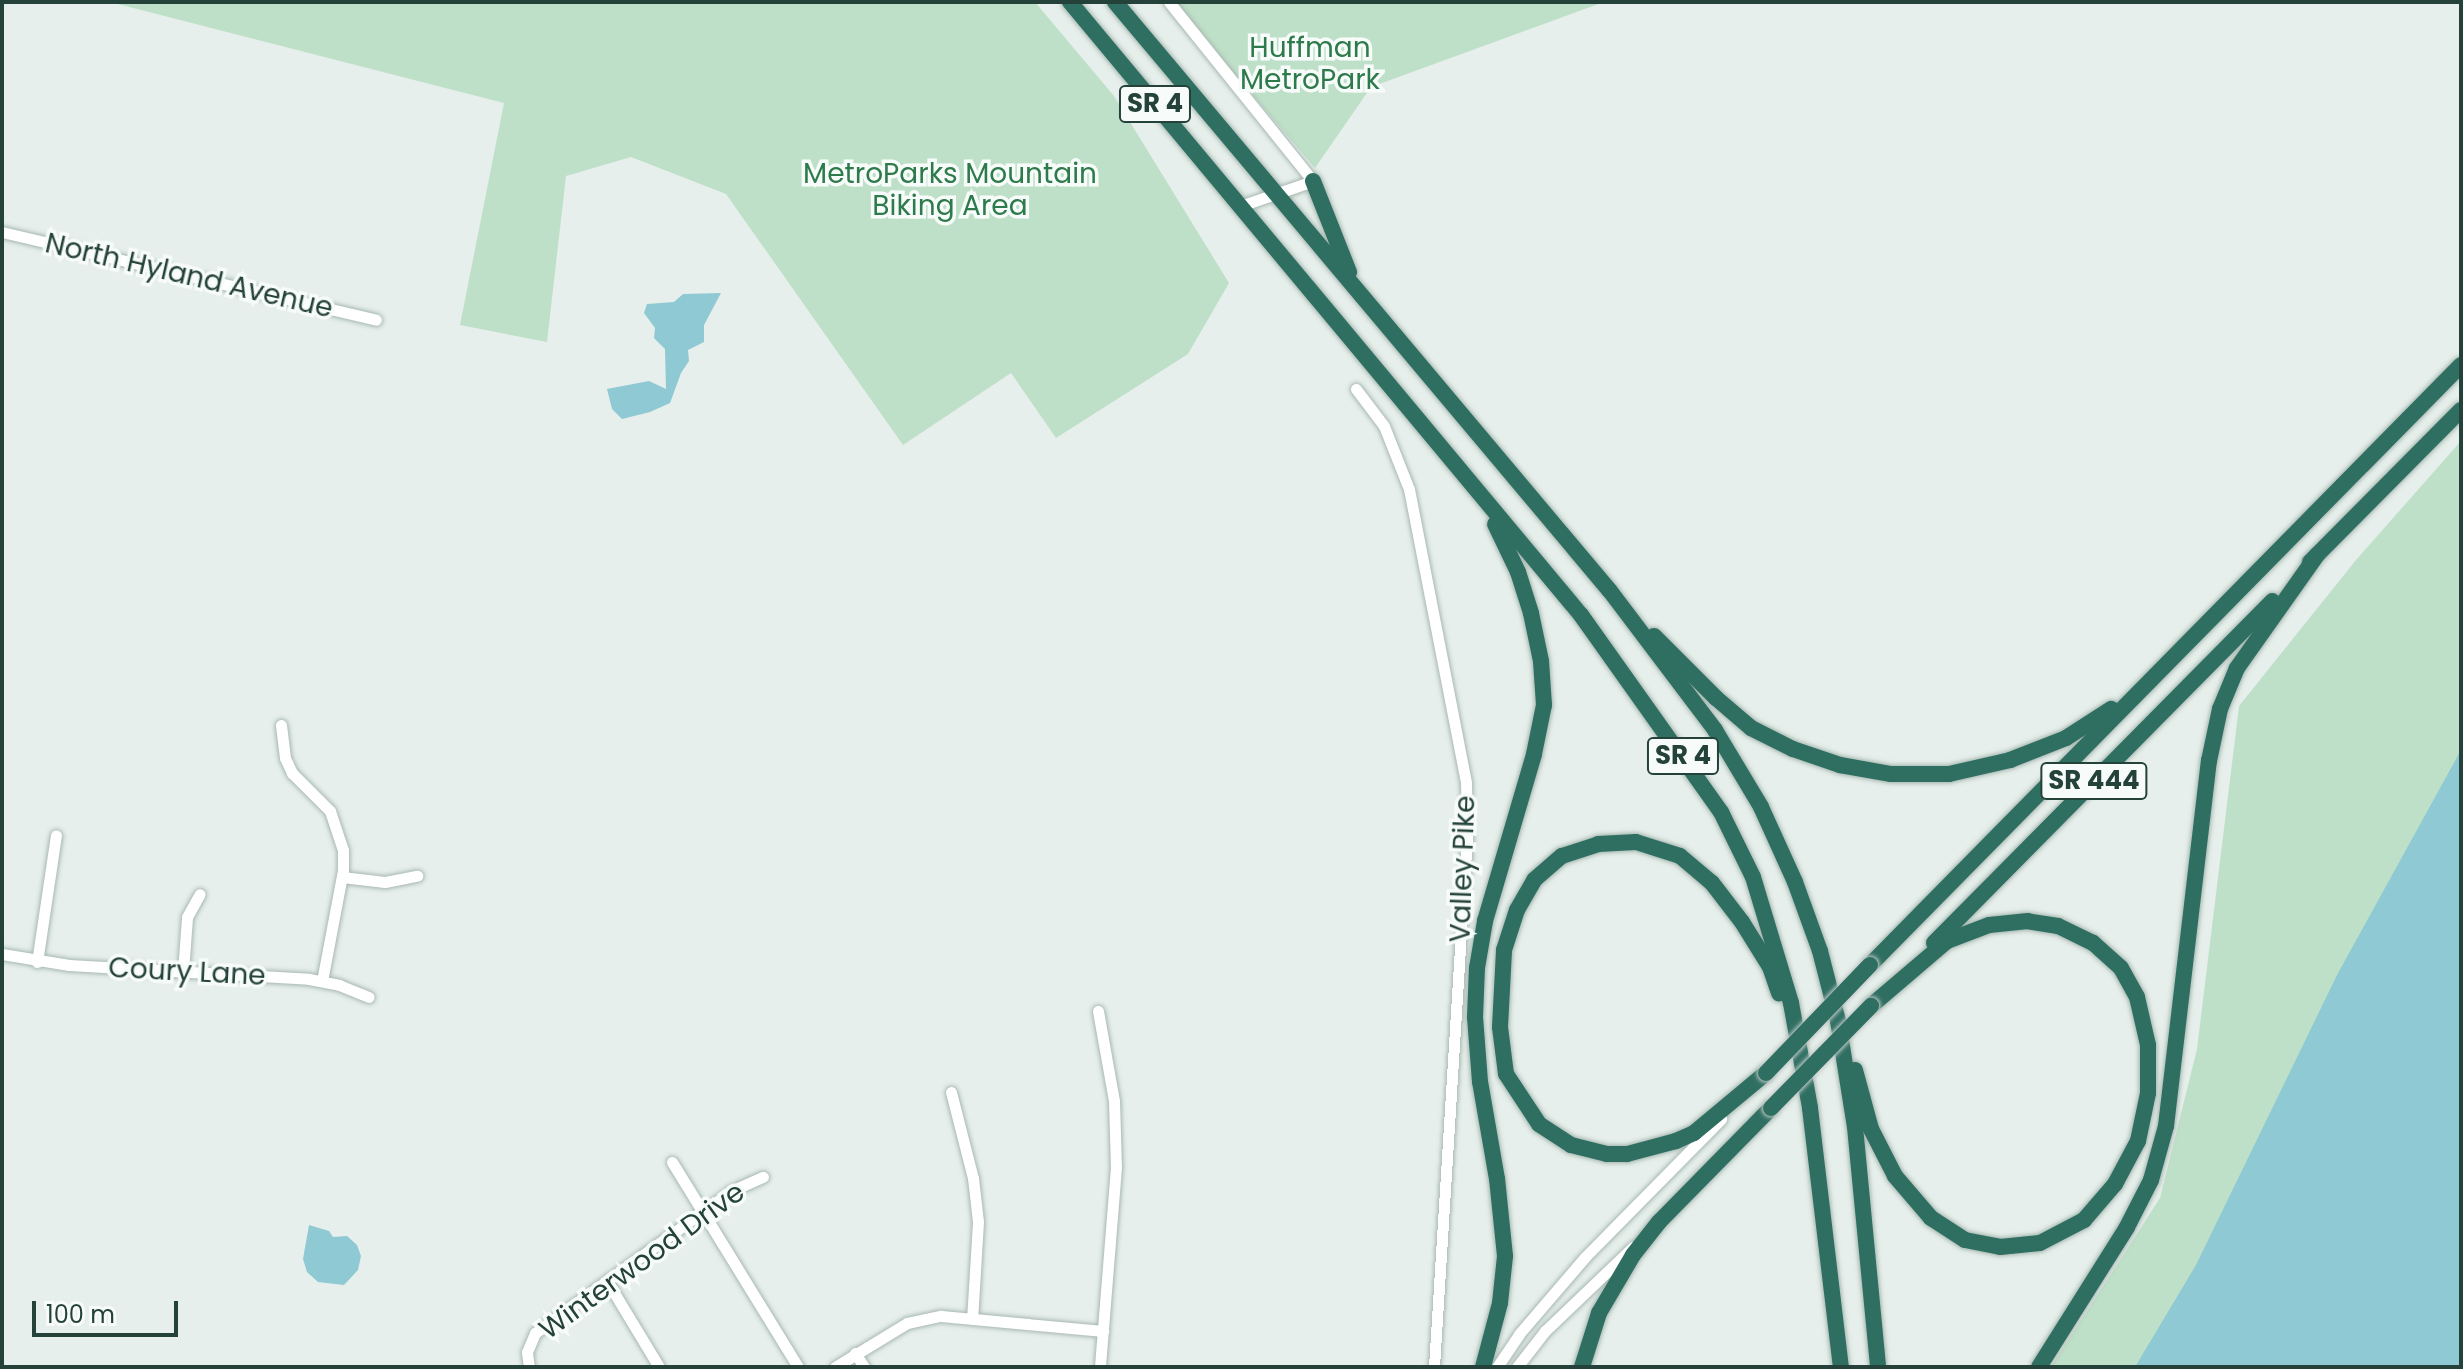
<!DOCTYPE html>
<style>
body{margin:0}
#map{position:relative;width:2463px;height:1369px;overflow:hidden;background:#e6efeb;font-family:Poppins,sans-serif}
div>[style]{position:absolute}
.green>*{inset:0;background:#bfe0c8}
.water>*{inset:0;background:#8ec9d4}
.roads{filter:drop-shadow(0 0 2px #a8b8b2) drop-shadow(0 0 2px #a8b8b2)}
.minor>*{height:11px;margin:-5.5px;padding:0 5.5px;transform-origin:5.5px;border-radius:5.5px;background:#fff}
.highway>*{height:16px;margin:-8px;padding:0 8px;transform-origin:8px;border-radius:8px;background:#2f6f62}
.bridges{filter:drop-shadow(0 0 2px #c2cac8) drop-shadow(0 0 2px #c2cac8)}
.highway-bridge>*{height:16px;margin:-8px;padding:0 8px;transform-origin:8px;border-radius:8px;background:#2f6f62}
span{translate:-50% -50%;white-space:nowrap;text-align:center;line-height:1.15;-webkit-text-stroke:7px #f7fbf9;paint-order:stroke}
.shield-label span{padding:2px 6px;background:#f7fbf9;border:2px solid;border-radius:6px;-webkit-text-stroke-width:0}
.shield-label{font-size:26px;color:#24423a;font-weight:700}
.park-label{font-size:28px;color:#2d7a4b}
.street-label{font-size:28px;color:#24423a}
.frame{position:absolute;inset:0;border:4px solid #24423a;pointer-events:none}
.scale{position:absolute;left:32px;top:1301px;width:146px;height:36px;box-sizing:border-box;border:4px solid #24423a;border-top:0;padding-left:10px;font-size:24px;line-height:28px;white-space:nowrap;color:#24423a;-webkit-text-stroke:6px #f7fbf9;paint-order:stroke}
</style>
<div id="map">
<div class="green">
<i style="clip-path:polygon(110px 2px,1035px 2px,1114px 96px,1229px 283px,1188px 354px,1056px 438px,1011px 373px,903px 445px,726px 194px,631px 157px,566px 176px,547px 342px,460px 325px,504px 103px)"></i>
<i style="clip-path:polygon(1173px 2px,1604px 2px,1371px 87px,1315px 168px)"></i>
<i style="clip-path:polygon(2461px 441px,2461px 1367px,2051px 1367px,2160px 1198px,2197px 1049px,2239px 706px,2356px 560px)"></i>
</div>
<div class="water">
<i style="clip-path:polygon(721px 293px,704px 325px,704px 342px,688px 350px,689px 361px,681px 373px,670px 403px,650px 412px,622px 419px,612px 409px,607px 389px,649px 381px,666px 389px,665px 349px,654px 338px,655px 328px,644px 313px,647px 304px,674px 302px,683px 294px)"></i>
<i style="clip-path:polygon(2461px 750px,2461px 1367px,2135px 1367px,2196px 1265px,2337px 975px)"></i>
<i style="clip-path:polygon(309px 1225px,329px 1231px,333px 1237px,347px 1236px,357px 1245px,361px 1256px,358px 1270px,344px 1285px,318px 1282px,307px 1272px,303px 1259px)"></i>
</div>
<div class="roads">
<div class="minor">
<i style="left:1169px;top:2px;width:230px;rotate:51.2deg"></i>
<i style="left:1313px;top:181px;width:77px;rotate:161.1deg"></i>
<i style="left:2px;top:232px;width:384px;rotate:13.2deg"></i>
<i style="left:1356px;top:389px;width:46px;rotate:52.9deg"></i>
<i style="left:1384px;top:426px;width:68px;rotate:68.4deg"></i>
<i style="left:1409px;top:489px;width:299px;rotate:79deg"></i>
<i style="left:1466px;top:783px;width:52px;rotate:88.9deg"></i>
<i style="left:1467px;top:835px;width:533px;rotate:93.55deg"></i>
<i style="left:281px;top:725px;width:33px;rotate:83deg"></i>
<i style="left:285px;top:758px;width:17px;rotate:65deg"></i>
<i style="left:292px;top:773px;width:54px;rotate:45deg"></i>
<i style="left:330px;top:811px;width:41px;rotate:71.6deg"></i>
<i style="left:343px;top:850px;width:20px;rotate:90deg"></i>
<i style="left:343px;top:870px;width:113px;rotate:100.7deg"></i>
<i style="left:342px;top:877px;width:43px;rotate:6.6deg"></i>
<i style="left:385px;top:882px;width:33px;rotate:-11deg"></i>
<i style="left:2px;top:954px;width:68px;rotate:9.3deg"></i>
<i style="left:69px;top:965px;width:240px;rotate:3.3deg"></i>
<i style="left:309px;top:979px;width:31px;rotate:11deg"></i>
<i style="left:339px;top:985px;width:32px;rotate:22deg"></i>
<i style="left:37px;top:962px;width:128px;rotate:-81.5deg"></i>
<i style="left:183px;top:972px;width:55px;rotate:-85.8deg"></i>
<i style="left:187px;top:917px;width:26px;rotate:-61deg"></i>
<i style="left:1098px;top:1011px;width:91px;rotate:79.9deg"></i>
<i style="left:1114px;top:1101px;width:66px;rotate:88.3deg"></i>
<i style="left:1116px;top:1167px;width:201px;rotate:94.6deg"></i>
<i style="left:951px;top:1092px;width:89px;rotate:75.7deg"></i>
<i style="left:973px;top:1178px;width:44px;rotate:83.5deg"></i>
<i style="left:978px;top:1222px;width:97px;rotate:93.5deg"></i>
<i style="left:672px;top:1162px;width:241px;rotate:58.4deg"></i>
<i style="left:607px;top:1281px;width:100px;rotate:58.8deg"></i>
<i style="left:855px;top:1353px;width:17px;rotate:57deg"></i>
<i style="left:529px;top:1367px;width:15px;rotate:-98deg"></i>
<i style="left:527px;top:1352px;width:21px;rotate:-67deg"></i>
<i style="left:535px;top:1333px;width:242px;rotate:-35.9deg"></i>
<i style="left:731px;top:1191px;width:35px;rotate:-24deg"></i>
<i style="left:835px;top:1367px;width:84px;rotate:-31.4deg"></i>
<i style="left:907px;top:1323px;width:35px;rotate:-12deg"></i>
<i style="left:941px;top:1316px;width:163px;rotate:5.3deg"></i>
<i style="left:1497px;top:1367px;width:40px;rotate:-56deg"></i>
<i style="left:1519px;top:1334px;width:101px;rotate:-49.4deg"></i>
<i style="left:1585px;top:1257px;width:194px;rotate:-45.4deg"></i>
<i style="left:1517px;top:1367px;width:46px;rotate:-52.1deg"></i>
<i style="left:1545px;top:1331px;width:122px;rotate:-43.7deg"></i>
</div>
<div class="highway">
<i style="left:1070px;top:2px;width:798px;rotate:50.19deg"></i>
<i style="left:1581px;top:615px;width:242px;rotate:54.6deg"></i>
<i style="left:1721px;top:812px;width:72px;rotate:63.8deg"></i>
<i style="left:1753px;top:877px;width:132px;rotate:73.2deg"></i>
<i style="left:1791px;top:1003px;width:107px;rotate:79.7deg"></i>
<i style="left:1810px;top:1108px;width:261px;rotate:83.2deg"></i>
<i style="left:1115px;top:2px;width:769px;rotate:49.96deg"></i>
<i style="left:1610px;top:591px;width:174px;rotate:52.9deg"></i>
<i style="left:1715px;top:730px;width:90px;rotate:59.1deg"></i>
<i style="left:1761px;top:807px;width:82px;rotate:65.6deg"></i>
<i style="left:1795px;top:882px;width:73px;rotate:70.1deg"></i>
<i style="left:1820px;top:951px;width:72px;rotate:75.6deg"></i>
<i style="left:1838px;top:1021px;width:107px;rotate:80.9deg"></i>
<i style="left:1855px;top:1127px;width:241px;rotate:84.5deg"></i>
<i style="left:1313px;top:181px;width:98px;rotate:68.4deg"></i>
<i style="left:2310px;top:562px;width:214px;rotate:-45.2deg"></i>
<i style="left:1654px;top:636px;width:88px;rotate:45deg"></i>
<i style="left:1716px;top:698px;width:46px;rotate:40.6deg"></i>
<i style="left:1751px;top:728px;width:47px;rotate:26.6deg"></i>
<i style="left:1793px;top:749px;width:50px;rotate:18.8deg"></i>
<i style="left:1840px;top:765px;width:52px;rotate:10deg"></i>
<i style="left:1891px;top:774px;width:58px"></i>
<i style="left:1949px;top:774px;width:63px;rotate:-12.9deg"></i>
<i style="left:2010px;top:760px;width:60px;rotate:-21.4deg"></i>
<i style="left:2066px;top:738px;width:54px;rotate:-32.8deg"></i>
<i style="left:1934px;top:943px;width:481px;rotate:-45.3deg"></i>
<i style="left:1870px;top:965px;width:842px;rotate:-45.43deg"></i>
<i style="left:1855px;top:1070px;width:61px;rotate:74.8deg"></i>
<i style="left:1871px;top:1129px;width:53px;rotate:62.9deg"></i>
<i style="left:1895px;top:1176px;width:55px;rotate:49.4deg"></i>
<i style="left:1931px;top:1218px;width:40px;rotate:32.9deg"></i>
<i style="left:1965px;top:1240px;width:36px;rotate:11deg"></i>
<i style="left:2000px;top:1247px;width:40px;rotate:-5.7deg"></i>
<i style="left:2040px;top:1243px;width:50px;rotate:-27.6deg"></i>
<i style="left:2084px;top:1220px;width:48px;rotate:-49.3deg"></i>
<i style="left:2115px;top:1184px;width:49px;rotate:-61.9deg"></i>
<i style="left:2138px;top:1141px;width:49px;rotate:-78.2deg"></i>
<i style="left:2148px;top:1093px;width:48px;rotate:-90deg"></i>
<i style="left:2148px;top:1045px;width:49px;rotate:-102.9deg"></i>
<i style="left:2137px;top:997px;width:33px;rotate:-119deg"></i>
<i style="left:2121px;top:968px;width:38px;rotate:-138deg"></i>
<i style="left:2093px;top:943px;width:39px;rotate:-154deg"></i>
<i style="left:2058px;top:926px;width:30px;rotate:-171deg"></i>
<i style="left:2028px;top:921px;width:39px;rotate:174deg"></i>
<i style="left:1989px;top:925px;width:45px;rotate:159.1deg"></i>
<i style="left:1947px;top:941px;width:100px;rotate:139.5deg"></i>
<i style="left:1766px;top:1073px;width:94px;rotate:140.2deg"></i>
<i style="left:1694px;top:1133px;width:20px;rotate:156deg"></i>
<i style="left:1676px;top:1141px;width:51px;rotate:165.1deg"></i>
<i style="left:1627px;top:1154px;width:20px;rotate:180deg"></i>
<i style="left:1607px;top:1154px;width:37px;rotate:-166deg"></i>
<i style="left:1571px;top:1145px;width:38px;rotate:-147deg"></i>
<i style="left:1539px;top:1124px;width:60px;rotate:-123.4deg"></i>
<i style="left:1506px;top:1074px;width:47px;rotate:-97.3deg"></i>
<i style="left:1500px;top:1027px;width:77px;rotate:-87deg"></i>
<i style="left:1504px;top:950px;width:42px;rotate:-72deg"></i>
<i style="left:1517px;top:910px;width:34px;rotate:-60deg"></i>
<i style="left:1534px;top:880px;width:37px;rotate:-41deg"></i>
<i style="left:1562px;top:856px;width:38px;rotate:-18deg"></i>
<i style="left:1598px;top:844px;width:38px;rotate:-3deg"></i>
<i style="left:1636px;top:842px;width:46px;rotate:17.7deg"></i>
<i style="left:1680px;top:856px;width:42px;rotate:40.2deg"></i>
<i style="left:1712px;top:883px;width:49px;rotate:52.4deg"></i>
<i style="left:1742px;top:922px;width:53px;rotate:58.1deg"></i>
<i style="left:1770px;top:967px;width:28px;rotate:71deg"></i>
<i style="left:1483px;top:1367px;width:66px;rotate:-75.1deg"></i>
<i style="left:1500px;top:1303px;width:47px;rotate:-83.9deg"></i>
<i style="left:1505px;top:1256px;width:77px;rotate:-95.9deg"></i>
<i style="left:1497px;top:1179px;width:98px;rotate:-99.9deg"></i>
<i style="left:1480px;top:1082px;width:65px;rotate:-94.4deg"></i>
<i style="left:1475px;top:1017px;width:49px;rotate:-87.7deg"></i>
<i style="left:1477px;top:968px;width:48px;rotate:-80.3deg"></i>
<i style="left:1485px;top:921px;width:174px;rotate:-73.6deg"></i>
<i style="left:1534px;top:754px;width:50px;rotate:-78.5deg"></i>
<i style="left:1544px;top:705px;width:44px;rotate:-93.9deg"></i>
<i style="left:1541px;top:661px;width:49px;rotate:-101.8deg"></i>
<i style="left:1531px;top:613px;width:43px;rotate:-107.6deg"></i>
<i style="left:1518px;top:572px;width:53px;rotate:-115.6deg"></i>
<i style="left:1582px;top:1367px;width:57px;rotate:-72.5deg"></i>
<i style="left:1599px;top:1313px;width:67px;rotate:-59.6deg"></i>
<i style="left:1633px;top:1255px;width:42px;rotate:-51.8deg"></i>
<i style="left:1659px;top:1222px;width:160px;rotate:-45.5deg"></i>
<i style="left:2039px;top:1367px;width:165px;rotate:-57.8deg"></i>
<i style="left:2127px;top:1227px;width:53px;rotate:-62.9deg"></i>
<i style="left:2151px;top:1180px;width:56px;rotate:-74.5deg"></i>
<i style="left:2166px;top:1126px;width:368px;rotate:-83.3deg"></i>
<i style="left:2209px;top:761px;width:53px;rotate:-78.1deg"></i>
<i style="left:2220px;top:709px;width:44px;rotate:-67.5deg"></i>
<i style="left:2237px;top:668px;width:138px;rotate:-54.7deg"></i>
</div>
</div>
<div class="bridges">
<div class="highway-bridge">
<i style="left:1766px;top:1073px;width:150px;rotate:-46.1deg"></i>
<i style="left:1771px;top:1108px;width:143px;rotate:-45.6deg"></i>
</div>
</div>
<div class="shield-label">
<span style="left:1155px;top:104px">SR 4</span>
<span style="left:1683px;top:756px">SR 4</span>
<span style="left:2094px;top:781px">SR 444</span>
</div>
<div class="park-label">
<span style="left:1310px;top:64px">Huffman<br>MetroPark</span>
<span style="left:950px;top:190px">MetroParks Mountain<br>Biking Area</span>
</div>
<div class="street-label">
<span style="left:189px;top:276px;rotate:13deg">North Hyland Avenue</span>
<span style="left:1463px;top:869px;rotate:-88deg">Valley Pike</span>
<span style="left:187px;top:972px;rotate:3deg">Coury Lane</span>
<span style="left:642px;top:1261px;rotate:-36deg">Winterwood Drive</span>
</div>
<div class="frame"></div>
<div class="scale">100 m</div>
</div>
